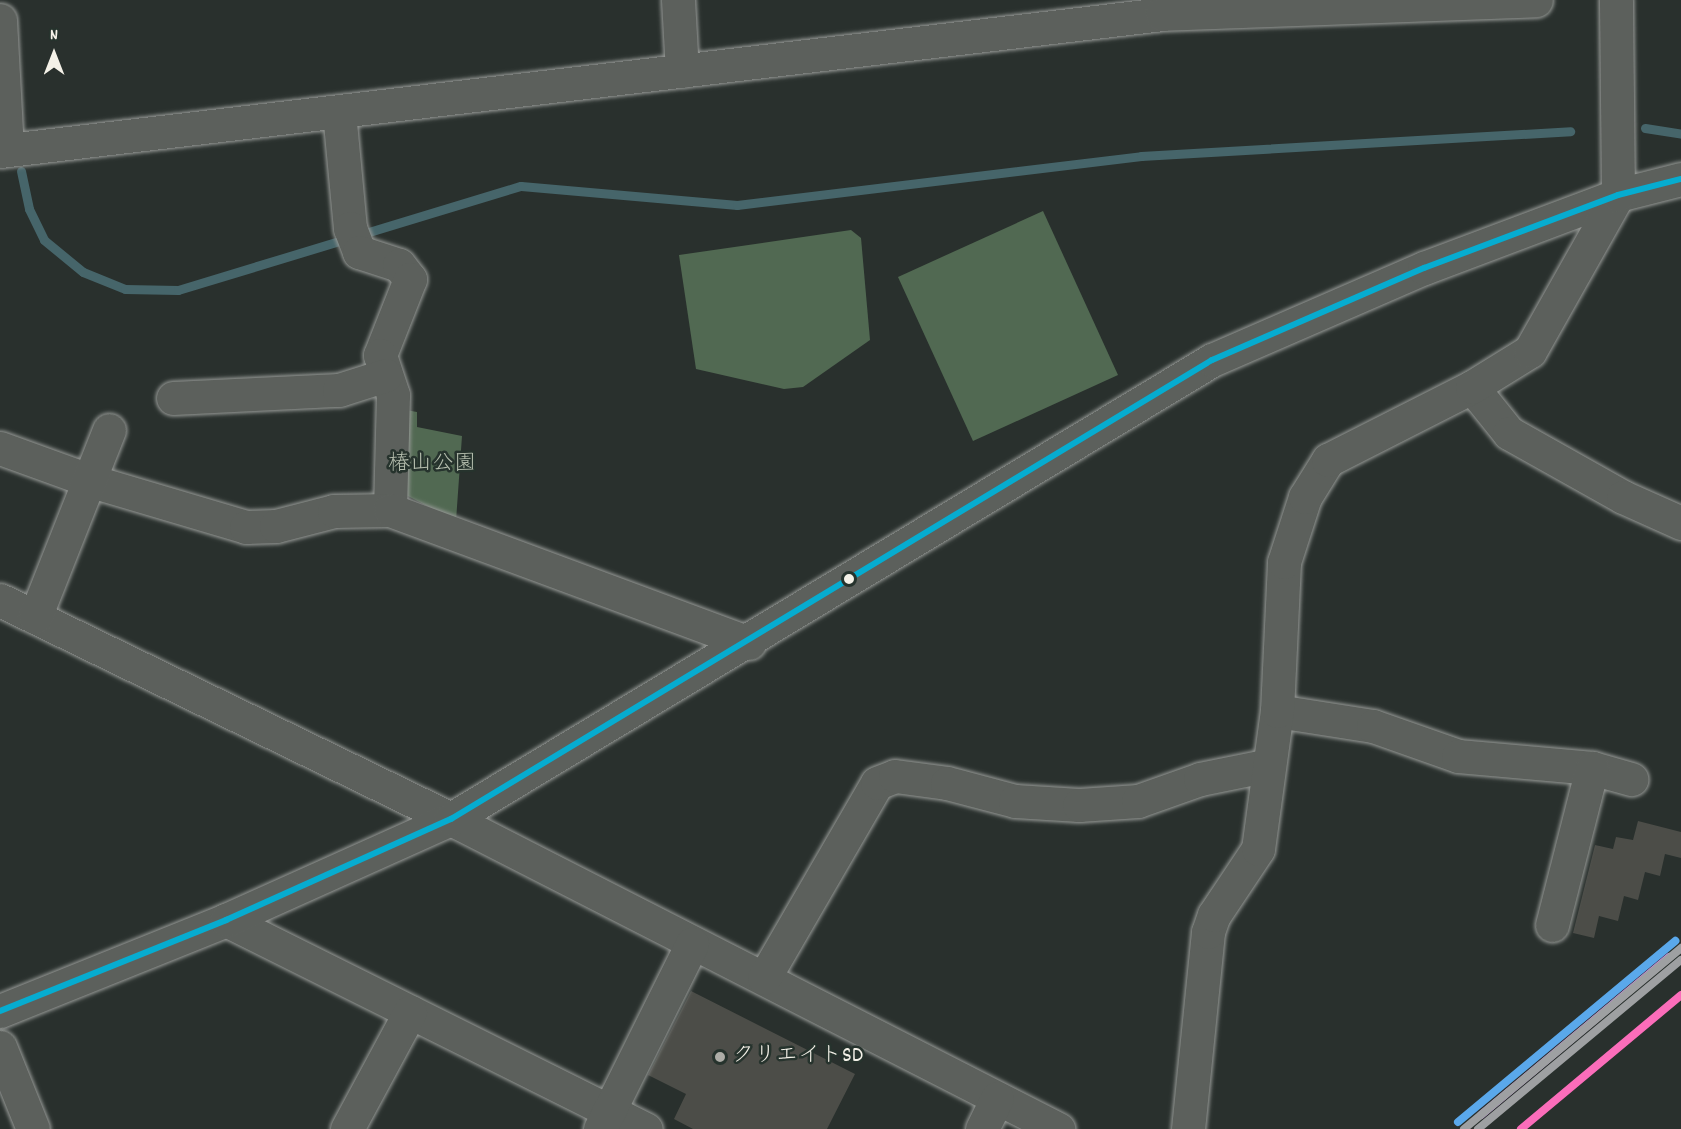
<!DOCTYPE html>
<meta charset="utf-8">
<style>
body{margin:0}
#map{position:relative;width:1681px;height:1129px;overflow:hidden;background:#29302d;font-family:Dekko,"Klee One",sans-serif}
div>[style]{position:absolute}
.green>*{inset:0;background:#516952}
.stream>*{height:9px;margin:-4.5px;padding:0 4.5px;transform-origin:4.5px;border-radius:4.5px;background:#46656a}
.building>*{inset:0;background:#4c4d48}
.roads{filter:drop-shadow(0 0 2px #969996) drop-shadow(0 0 2px #969996)}
.minor>*{height:33px;margin:-16.5px;padding:0 16.5px;transform-origin:16.5px;border-radius:16.5px;background:#5c605c}
.bus-1>*{height:6px;margin:-3px;padding:0 3px;transform-origin:3px;border-radius:3px;background:#06acd0}
.rail-1>*{height:8px;margin:-4px;padding:0 4px;transform-origin:4px;border-radius:4px;background:#9ea0a2}
.rail-2>*{height:8px;margin:-4px;padding:0 4px;transform-origin:4px;border-radius:4px;background:#5aa8eb}
.rail-3>*{height:8px;margin:-4px;padding:0 4px;transform-origin:4px;border-radius:4px;background:#fb6dba}
.rail-4>*{height:8px;margin:-4px;padding:0 4px;transform-origin:4px;border-radius:4px;background:#c787e3}
.metro-1>*{height:8px;margin:-4px;padding:0 4px;transform-origin:4px;border-radius:4px;background:#9ea0a2}
.dots>*{width:16px;height:16px;translate:-50% -50%;box-sizing:border-box;border:3px solid #26332d;border-radius:50%}
span{translate:-50% -50%;white-space:nowrap;text-align:center;line-height:1.15;-webkit-text-stroke:5px #26332d;paint-order:stroke}
.park-label{font-size:22px;color:#b5beae}
.poi-label{font-size:22px;color:#f4f1e8}
.left{translate:0 -50%;text-align:left}
.north{position:absolute;left:24px;top:24px;width:60px;height:60px;-webkit-text-stroke:4px #26332d;paint-order:stroke;rotate:0deg;font-size:16px;font-weight:700;line-height:24px;text-align:center;color:#f4f1e8}
.north::after{content:'';display:block;margin:auto;width:21px;height:27px;background:#f4f1e8;clip-path:polygon(50% 0,100% 100%,50% 72%,0 100%)}
</style>
<div id="map">
<div class="green">
<i style="clip-path:polygon(1043px 211px,1118px 375px,973px 441px,898px 277px)"></i>
<i style="clip-path:polygon(851px 230px,861px 238px,870px 340px,803px 387px,784px 389px,696px 369px,679px 255px)"></i>
<i style="clip-path:polygon(406px 410px,417px 412px,417px 427px,462px 436px,456px 521px,404px 494px)"></i>
</div>
<div class="stream">
<i style="left:1645px;top:128px;width:36px;rotate:9deg"></i>
<i style="left:21px;top:171px;width:39px;rotate:78deg"></i>
<i style="left:29px;top:209px;width:34px;rotate:64deg"></i>
<i style="left:44px;top:240px;width:50px;rotate:39.4deg"></i>
<i style="left:83px;top:272px;width:45px;rotate:22deg"></i>
<i style="left:125px;top:289px;width:53px;rotate:1.1deg"></i>
<i style="left:178px;top:290px;width:358px;rotate:-16.9deg"></i>
<i style="left:521px;top:186px;width:217px;rotate:5deg"></i>
<i style="left:737px;top:205px;width:407px;rotate:-6.9deg"></i>
<i style="left:1141px;top:156px;width:430px;rotate:-3.3deg"></i>
</div>
<div class="building">
<i style="clip-path:polygon(1638px 821px,1681px 832px,1681px 858px,1665px 854px,1660px 876px,1645px 872px,1638px 900px,1624px 896px,1618px 921px,1599px 916px,1594px 938px,1573px 933px,1595px 845px,1613px 849px,1616px 837px,1633px 840px)"></i>
<i style="clip-path:polygon(691px 991px,855px 1074px,827px 1129px,693px 1129px,674px 1119px,686px 1094px,648px 1075px)"></i>
</div>
<div class="roads">
<div class="minor">
<i style="left:678px;top:0;width:71px;rotate:86.8deg"></i>
<i style="left:0;top:20px;width:129px;rotate:86.9deg"></i>
<i style="left:339px;top:112px;width:117px;rotate:84.6deg"></i>
<i style="left:350px;top:228px;width:26px;rotate:69deg"></i>
<i style="left:359px;top:252px;width:42px;rotate:18deg"></i>
<i style="left:399px;top:265px;width:18px;rotate:52deg"></i>
<i style="left:410px;top:279px;width:82px;rotate:111.5deg"></i>
<i style="left:380px;top:355px;width:42px;rotate:72deg"></i>
<i style="left:393px;top:395px;width:115px;rotate:91.5deg"></i>
<i style="left:0;top:151px;width:1170px;rotate:-6.72deg"></i>
<i style="left:1162px;top:14px;width:374px;rotate:-2.1deg"></i>
<i style="left:1472px;top:387px;width:59px;rotate:51.2deg"></i>
<i style="left:1509px;top:433px;width:131px;rotate:29.3deg"></i>
<i style="left:1623px;top:497px;width:64px;rotate:24.1deg"></i>
<i style="left:173px;top:398px;width:166px;rotate:-2.8deg"></i>
<i style="left:339px;top:390px;width:49px;rotate:-17.7deg"></i>
<i style="left:0;top:448px;width:97px;rotate:19.9deg"></i>
<i style="left:91px;top:481px;width:162px;rotate:16.5deg"></i>
<i style="left:246px;top:527px;width:30px;rotate:-2deg"></i>
<i style="left:276px;top:526px;width:60px;rotate:-14.5deg"></i>
<i style="left:334px;top:511px;width:56px;rotate:-1deg"></i>
<i style="left:390px;top:510px;width:383px;rotate:20.3deg"></i>
<i style="left:0;top:600px;width:501px;rotate:25.9deg"></i>
<i style="left:451px;top:819px;width:682px;rotate:27.05deg"></i>
<i style="left:35px;top:617px;width:201px;rotate:-68.4deg"></i>
<i style="left:1277px;top:711px;width:97px;rotate:8.9deg"></i>
<i style="left:1373px;top:726px;width:90px;rotate:19.4deg"></i>
<i style="left:1458px;top:756px;width:135px;rotate:5.1deg"></i>
<i style="left:1592px;top:768px;width:41px;rotate:15.8deg"></i>
<i style="left:226px;top:920px;width:469px;rotate:26.5deg"></i>
<i style="left:1552px;top:925px;width:162px;rotate:-75.7deg"></i>
<i style="left:764px;top:978px;width:225px;rotate:-59.9deg"></i>
<i style="left:877px;top:783px;width:19px;rotate:-21deg"></i>
<i style="left:895px;top:776px;width:52px;rotate:7.7deg"></i>
<i style="left:947px;top:783px;width:70px;rotate:14.8deg"></i>
<i style="left:1015px;top:801px;width:64px;rotate:3.6deg"></i>
<i style="left:1079px;top:805px;width:59px;rotate:-3.9deg"></i>
<i style="left:1138px;top:801px;width:66px;rotate:-19.5deg"></i>
<i style="left:1200px;top:779px;width:70px;rotate:-11.5deg"></i>
<i style="left:0;top:1011px;width:244px;rotate:-21.9deg"></i>
<i style="left:226px;top:920px;width:247px;rotate:-24.2deg"></i>
<i style="left:451px;top:819px;width:889px;rotate:-31.1deg"></i>
<i style="left:1212px;top:360px;width:231px;rotate:-23.5deg"></i>
<i style="left:1424px;top:268px;width:207px;rotate:-20.6deg"></i>
<i style="left:1618px;top:195px;width:65px;rotate:-14.3deg"></i>
<i style="left:0;top:1047px;width:88px;rotate:68.1deg"></i>
<i style="left:347px;top:1129px;width:133px;rotate:-61.7deg"></i>
<i style="left:600px;top:1129px;width:207px;rotate:-63.6deg"></i>
<i style="left:982px;top:1129px;width:34px;rotate:-64deg"></i>
<i style="left:1188px;top:1129px;width:198px;rotate:-84.2deg"></i>
<i style="left:1208px;top:932px;width:18px;rotate:-71deg"></i>
<i style="left:1214px;top:915px;width:79px;rotate:-56.3deg"></i>
<i style="left:1258px;top:849px;width:139px;rotate:-82.2deg"></i>
<i style="left:1277px;top:711px;width:149px;rotate:-87.3deg"></i>
<i style="left:1284px;top:562px;width:68px;rotate:-72.1deg"></i>
<i style="left:1305px;top:497px;width:44px;rotate:-58.1deg"></i>
<i style="left:1328px;top:460px;width:161px;rotate:-26.9deg"></i>
<i style="left:1472px;top:387px;width:68px;rotate:-31.8deg"></i>
<i style="left:1530px;top:351px;width:179px;rotate:-60.6deg"></i>
<i style="left:1618px;top:195px;width:195px;rotate:-90.6deg"></i>
</div>
</div>
<div class="bus-1">
<i style="left:0;top:1011px;width:244px;rotate:-21.9deg"></i>
<i style="left:226px;top:920px;width:247px;rotate:-24.2deg"></i>
<i style="left:451px;top:819px;width:889px;rotate:-31.1deg"></i>
<i style="left:1212px;top:360px;width:231px;rotate:-23.5deg"></i>
<i style="left:1424px;top:268px;width:207px;rotate:-20.6deg"></i>
<i style="left:1618px;top:195px;width:65px;rotate:-14.3deg"></i>
</div>
<div class="rail-1">
<i style="left:1478px;top:1129px;width:264px;rotate:-39.8deg"></i>
</div>
<div class="rail-2">
<i style="left:1458px;top:1122px;width:283px;rotate:-39.8deg"></i>
</div>
<div class="rail-3">
<i style="left:1521px;top:1129px;width:209px;rotate:-39.9deg"></i>
</div>
<div class="rail-4">
<i style="left:1481px;top:1115px;width:246px;rotate:-40deg"></i>
</div>
<div class="metro-1">
<i style="left:1464px;top:1129px;width:283px;rotate:-39.8deg"></i>
</div>
<div class="dots">
<i style="left:849px;top:579px;background:#f4f1e8"></i>
<i style="left:720px;top:1057px;background:#adada7"></i>
</div>
<div class="park-label">
<span style="left:432px;top:465px">椿山公園</span>
</div>
<div class="poi-label">
<span class="left" style="left:732px;top:1057px">クリエイトSD</span>
</div>
<div class="north">N</div>
</div>
